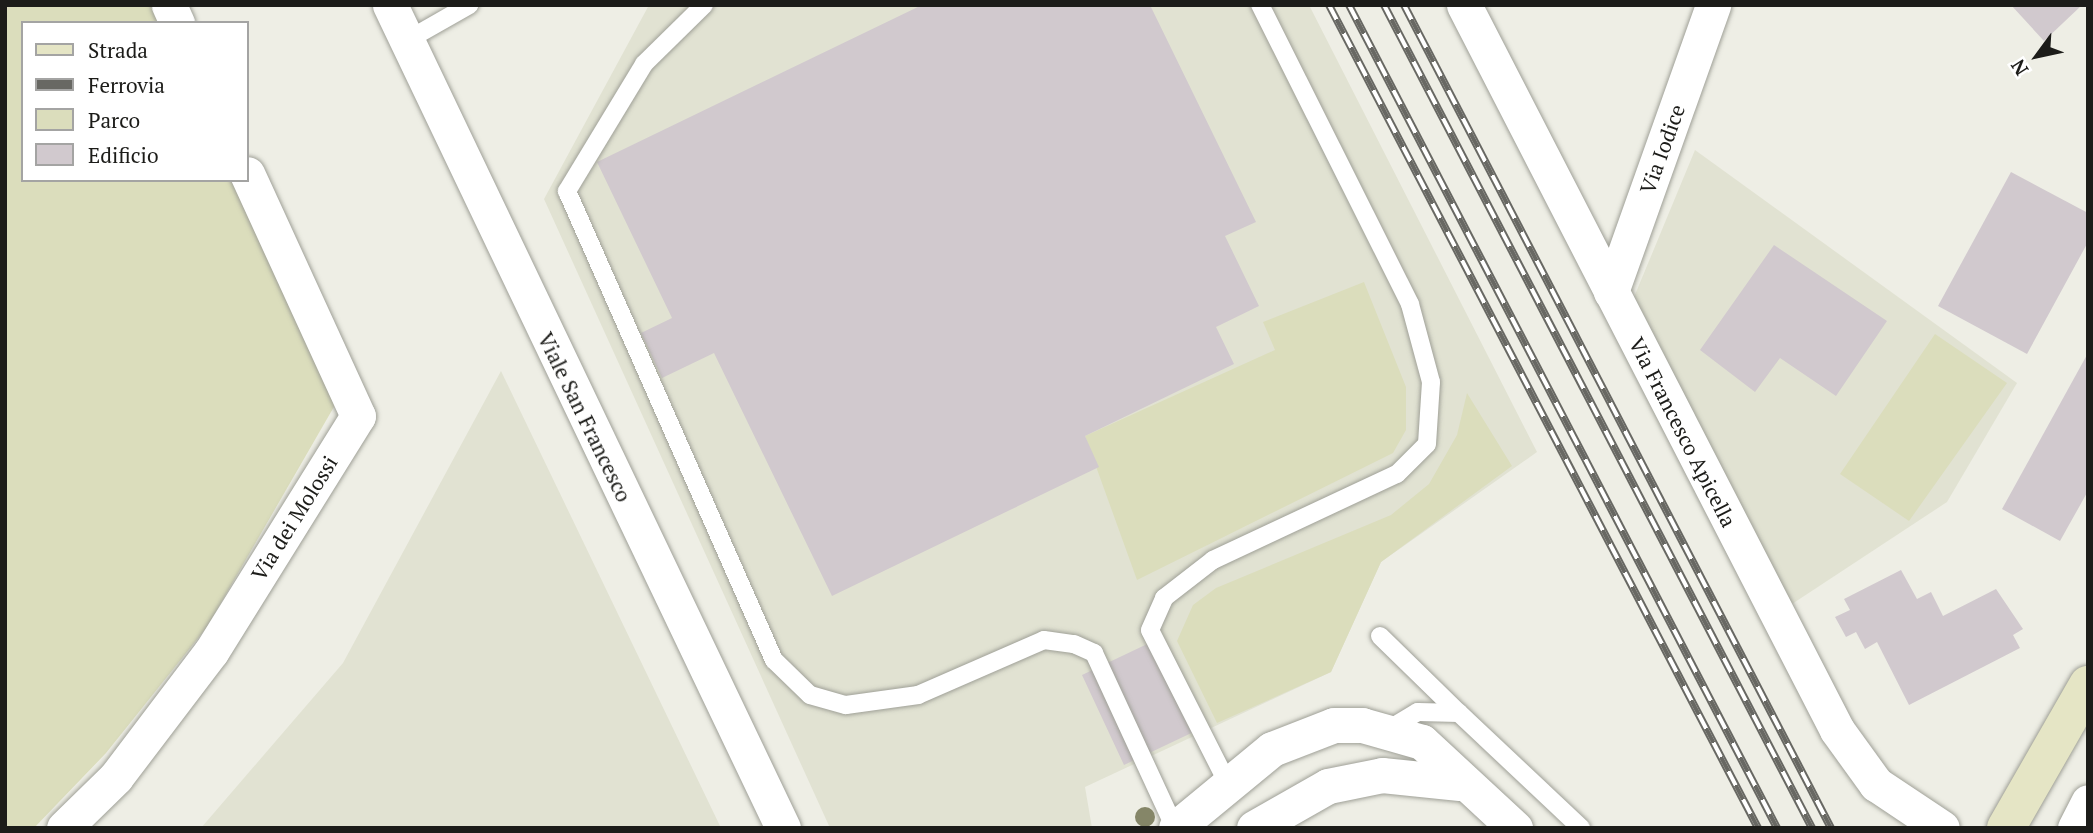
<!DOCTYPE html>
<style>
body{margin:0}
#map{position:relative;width:2093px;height:833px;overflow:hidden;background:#eeeee5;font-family:"PT Serif",serif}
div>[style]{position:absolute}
.built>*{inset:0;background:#e1e2d2}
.green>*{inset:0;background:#dbddbc}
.building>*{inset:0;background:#d1c9ce}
.roads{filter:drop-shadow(0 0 2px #9fa097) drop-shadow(0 0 2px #9fa097)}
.service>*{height:18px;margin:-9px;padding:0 9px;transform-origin:9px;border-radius:9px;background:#fff}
.minor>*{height:35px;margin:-17.5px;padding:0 17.5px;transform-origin:17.5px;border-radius:17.5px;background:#fff}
.secondary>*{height:38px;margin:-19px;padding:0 19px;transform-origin:19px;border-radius:19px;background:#e5e5c5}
.rail>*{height:8px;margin-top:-4px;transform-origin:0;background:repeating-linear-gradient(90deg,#fff 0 16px,#686863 0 32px);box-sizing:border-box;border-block:2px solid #686863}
.trees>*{width:20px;height:20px;margin:-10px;border-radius:50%;background:#858668}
span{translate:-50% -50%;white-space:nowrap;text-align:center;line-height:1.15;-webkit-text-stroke:5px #fff;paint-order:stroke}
.street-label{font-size:21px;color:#1c1c19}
.frame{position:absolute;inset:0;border:7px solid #1c1c19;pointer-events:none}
.legend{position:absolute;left:21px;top:21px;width:228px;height:161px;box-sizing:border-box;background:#fff;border:2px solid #a4a4a3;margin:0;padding:9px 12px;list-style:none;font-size:21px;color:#1c1c19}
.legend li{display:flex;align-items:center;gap:14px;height:35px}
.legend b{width:35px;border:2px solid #a4a4a3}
.north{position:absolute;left:2002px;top:21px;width:70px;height:70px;-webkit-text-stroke:5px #fff;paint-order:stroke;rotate:237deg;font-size:19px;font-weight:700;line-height:28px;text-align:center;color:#1c1c19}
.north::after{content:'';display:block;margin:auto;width:24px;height:32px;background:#1c1c19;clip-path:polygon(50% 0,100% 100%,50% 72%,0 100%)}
</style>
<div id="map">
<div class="built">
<i style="clip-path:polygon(649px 5px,1309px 5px,1537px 452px,1381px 562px,1331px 672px,1085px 787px,1092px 828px,830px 828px,544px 199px)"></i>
<i style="clip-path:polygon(1695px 150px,2017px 383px,1947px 502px,1792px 604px,1632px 302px)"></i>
<i style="clip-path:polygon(501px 371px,721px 828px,201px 828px,343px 663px)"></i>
</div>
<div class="green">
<i style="clip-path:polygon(5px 5px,152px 5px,160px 23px,23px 23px,23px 180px,234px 180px,335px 405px,207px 627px,106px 753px,34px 828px,5px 828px)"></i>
<i style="clip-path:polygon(1364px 282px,1406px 387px,1406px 430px,1393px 453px,1137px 580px,1085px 436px,1275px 350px,1263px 322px)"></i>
<i style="clip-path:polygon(1935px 334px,2007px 383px,1909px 521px,1840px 474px)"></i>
<i style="clip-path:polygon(1467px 393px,1512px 466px,1381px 562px,1331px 672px,1217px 723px,1177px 641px,1193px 605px,1216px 588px,1391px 515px,1429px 484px,1457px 435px)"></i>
</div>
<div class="building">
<i style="clip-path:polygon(922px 5px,1150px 5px,1256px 222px,1225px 236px,1259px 306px,1216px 327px,1234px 364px,1085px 436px,1099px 467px,832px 596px,714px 353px,662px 378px,641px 333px,672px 318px,597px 162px)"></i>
<i style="clip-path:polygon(2011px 5px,2082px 5px,2044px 41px)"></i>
<i style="clip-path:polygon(2011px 172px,2088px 213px,2088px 242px,2027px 354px,1938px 306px)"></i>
<i style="clip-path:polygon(1774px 245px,1887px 321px,1836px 396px,1780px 358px,1755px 392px,1700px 350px)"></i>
<i style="clip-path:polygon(2088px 353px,2088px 491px,2060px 541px,2002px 509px)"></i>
<i style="clip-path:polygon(1901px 570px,1917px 599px,1931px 592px,1943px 616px,1996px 589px,2023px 629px,2013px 635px,2020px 648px,1909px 705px,1877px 642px,1865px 649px,1856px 632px,1846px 637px,1835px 617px,1850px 610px,1844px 599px)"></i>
<i style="clip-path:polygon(1162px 637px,1204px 727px,1124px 765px,1082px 675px)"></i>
</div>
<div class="roads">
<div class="service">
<i style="left:704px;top:5px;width:84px;rotate:135.5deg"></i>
<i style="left:644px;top:64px;width:149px;rotate:121.2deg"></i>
<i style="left:567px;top:191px;width:513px;rotate:66.19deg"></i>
<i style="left:774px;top:660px;width:50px;rotate:44.2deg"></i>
<i style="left:810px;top:695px;width:37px;rotate:16deg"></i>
<i style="left:846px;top:705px;width:73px;rotate:-7.9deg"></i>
<i style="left:918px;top:695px;width:137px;rotate:-23.6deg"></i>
<i style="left:1044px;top:640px;width:30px;rotate:8deg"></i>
<i style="left:1074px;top:644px;width:22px;rotate:24deg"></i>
<i style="left:1094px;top:653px;width:193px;rotate:65.2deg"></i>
<i style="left:406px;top:41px;width:73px;rotate:-29.7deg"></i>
<i style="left:1380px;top:636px;width:110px;rotate:44.3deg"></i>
<i style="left:1391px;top:728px;width:31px;rotate:-31deg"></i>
<i style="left:1418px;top:712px;width:41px;rotate:1.4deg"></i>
<i style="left:1459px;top:713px;width:168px;rotate:43.3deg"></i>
<i style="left:1227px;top:782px;width:170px;rotate:-116.9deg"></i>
<i style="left:1150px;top:630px;width:35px;rotate:-66deg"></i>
<i style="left:1164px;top:598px;width:62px;rotate:-37.8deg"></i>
<i style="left:1213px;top:560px;width:203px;rotate:-25.1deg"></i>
<i style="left:1397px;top:474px;width:42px;rotate:-45deg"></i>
<i style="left:1427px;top:444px;width:62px;rotate:-86.3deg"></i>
<i style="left:1431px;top:382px;width:81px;rotate:-105.1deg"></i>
<i style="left:1410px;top:304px;width:335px;rotate:-116.6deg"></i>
</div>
<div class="minor">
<i style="left:169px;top:5px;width:20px;rotate:66deg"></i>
<i style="left:390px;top:5px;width:912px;rotate:64.47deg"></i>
<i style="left:1464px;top:5px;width:815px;rotate:62.77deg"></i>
<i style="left:1837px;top:730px;width:67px;rotate:54.2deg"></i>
<i style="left:1876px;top:784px;width:79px;rotate:33.7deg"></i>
<i style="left:1611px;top:292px;width:305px;rotate:-70.4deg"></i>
<i style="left:64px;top:828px;width:73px;rotate:-44.4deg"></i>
<i style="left:116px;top:777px;width:157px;rotate:-52.8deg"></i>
<i style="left:211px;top:652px;width:278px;rotate:-58.1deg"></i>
<i style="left:358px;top:416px;width:266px;rotate:-114.6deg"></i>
<i style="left:1176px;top:828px;width:124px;rotate:-39.5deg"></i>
<i style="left:1272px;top:749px;width:66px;rotate:-21.2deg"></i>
<i style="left:1334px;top:725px;width:28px"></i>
<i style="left:1362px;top:725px;width:62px;rotate:15.8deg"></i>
<i style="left:1422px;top:742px;width:127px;rotate:42.8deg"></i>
<i style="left:1254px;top:828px;width:85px;rotate:-29.6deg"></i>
<i style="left:1328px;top:786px;width:55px;rotate:-11.5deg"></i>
<i style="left:1382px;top:775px;width:78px;rotate:5.9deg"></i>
<i style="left:2075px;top:828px;width:29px;rotate:-63deg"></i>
</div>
<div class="secondary">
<i style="left:2006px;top:828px;width:165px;rotate:-60.2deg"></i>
</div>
</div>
<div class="rail">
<i style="left:1329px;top:5px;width:928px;rotate:62.47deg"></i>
<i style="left:1349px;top:5px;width:928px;rotate:62.52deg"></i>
<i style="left:1384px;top:5px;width:928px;rotate:62.52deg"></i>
<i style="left:1404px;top:5px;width:927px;rotate:62.58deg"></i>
</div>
<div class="trees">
<i style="left:1145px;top:817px"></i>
</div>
<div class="street-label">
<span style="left:1662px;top:149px;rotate:-70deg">Via Iodice</span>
<span style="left:585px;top:417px;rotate:64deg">Viale San Francesco</span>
<span style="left:1683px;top:432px;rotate:63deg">Via Francesco Apicella</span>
<span style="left:294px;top:518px;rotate:-58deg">Via dei Molossi</span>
</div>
<div class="frame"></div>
<ul class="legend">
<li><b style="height:9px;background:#e5e5c5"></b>Strada</li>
<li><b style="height:9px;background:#686863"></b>Ferrovia</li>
<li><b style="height:19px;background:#dbddbc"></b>Parco</li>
<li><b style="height:19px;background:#d1c9ce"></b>Edificio</li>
</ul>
<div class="north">N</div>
</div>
